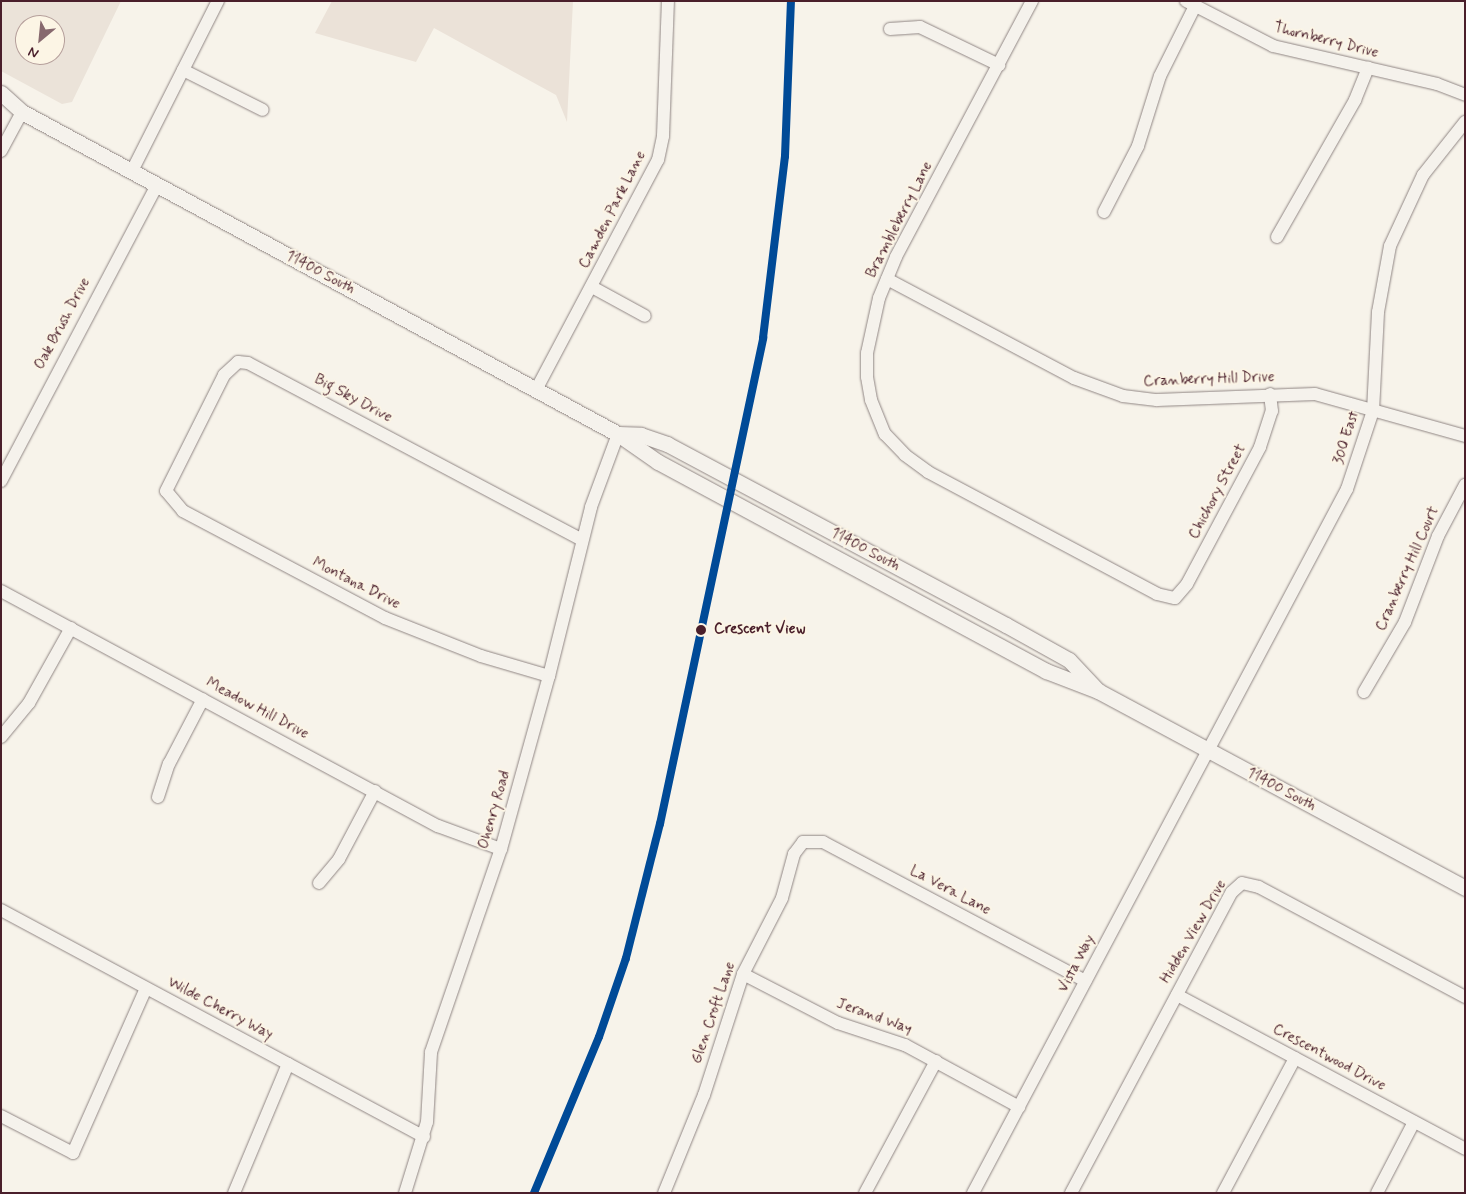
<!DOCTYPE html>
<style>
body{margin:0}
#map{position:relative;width:1466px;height:1194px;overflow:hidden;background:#f7f3ea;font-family:Mynerve,sans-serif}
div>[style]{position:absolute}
.built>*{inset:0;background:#ebe3d9}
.green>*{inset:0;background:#ebe2d8}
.roads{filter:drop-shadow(0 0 1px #908684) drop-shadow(0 0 1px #908684)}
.minor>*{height:12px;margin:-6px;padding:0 6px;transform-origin:6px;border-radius:6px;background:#f5f2ec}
.major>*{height:15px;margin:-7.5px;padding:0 7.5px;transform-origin:7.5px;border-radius:7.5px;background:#f5f2ec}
.rail-1>*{height:8px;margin:-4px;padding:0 4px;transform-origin:4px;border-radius:4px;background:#004a97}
.dots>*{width:14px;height:14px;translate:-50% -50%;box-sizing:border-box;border:2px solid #fcf5e5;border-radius:50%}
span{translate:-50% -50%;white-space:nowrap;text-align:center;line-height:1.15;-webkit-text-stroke:4px #fcf5e5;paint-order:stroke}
.street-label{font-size:15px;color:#4a1f2b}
.stop-label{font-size:15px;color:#4a1f2b;font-weight:700}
.left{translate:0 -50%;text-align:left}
.frame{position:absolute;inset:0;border:2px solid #4a1f2b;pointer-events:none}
.north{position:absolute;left:15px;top:15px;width:50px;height:50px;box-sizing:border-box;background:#fcf5e5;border:1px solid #b59f9b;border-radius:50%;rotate:208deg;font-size:14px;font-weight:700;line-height:20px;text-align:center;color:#4a1f2b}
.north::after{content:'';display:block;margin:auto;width:18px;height:22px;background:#87696e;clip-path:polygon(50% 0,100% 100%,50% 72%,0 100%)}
</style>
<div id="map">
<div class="built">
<i style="clip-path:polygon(evenodd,1px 1px,121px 1px,72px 102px,62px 104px,1px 71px,1px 1px,25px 25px,55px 25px,55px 55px,25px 55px,25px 25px)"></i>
</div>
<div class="green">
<i style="clip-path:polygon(332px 1px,573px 1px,567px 122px,556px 95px,434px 28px,416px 62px,315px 33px)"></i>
</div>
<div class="roads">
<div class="minor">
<i style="left:1032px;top:1px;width:290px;rotate:118deg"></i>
<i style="left:896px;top:257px;width:44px;rotate:112.5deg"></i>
<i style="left:879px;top:298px;width:56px;rotate:102.3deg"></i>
<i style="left:867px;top:353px;width:24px;rotate:90deg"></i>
<i style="left:867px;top:377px;width:23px;rotate:80deg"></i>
<i style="left:871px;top:400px;width:37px;rotate:68deg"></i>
<i style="left:885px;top:434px;width:29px;rotate:46deg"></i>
<i style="left:905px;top:455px;width:29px;rotate:36deg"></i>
<i style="left:928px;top:472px;width:259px;rotate:28deg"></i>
<i style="left:1157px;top:594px;width:18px;rotate:13deg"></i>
<i style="left:1175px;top:598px;width:18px;rotate:-49deg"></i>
<i style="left:1187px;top:584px;width:155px;rotate:-61.9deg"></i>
<i style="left:1260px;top:447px;width:38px;rotate:-72deg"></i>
<i style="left:1272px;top:411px;width:17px;rotate:-97deg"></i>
<i style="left:1186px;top:1px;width:98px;rotate:27.3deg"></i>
<i style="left:1273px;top:46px;width:168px;rotate:13deg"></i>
<i style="left:1437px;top:84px;width:30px;rotate:21deg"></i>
<i style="left:890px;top:29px;width:30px;rotate:-4deg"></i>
<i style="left:920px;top:27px;width:88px;rotate:25.7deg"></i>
<i style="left:183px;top:70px;width:89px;rotate:26.6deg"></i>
<i style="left:1px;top:151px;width:44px;rotate:-61.7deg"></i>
<i style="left:132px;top:171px;width:191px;rotate:-63.2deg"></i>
<i style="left:1104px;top:212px;width:74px;rotate:-62.7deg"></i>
<i style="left:1138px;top:146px;width:73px;rotate:-72.6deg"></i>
<i style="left:1160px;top:76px;width:78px;rotate:-63.4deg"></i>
<i style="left:1277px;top:237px;width:158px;rotate:-60.3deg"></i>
<i style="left:1355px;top:100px;width:35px;rotate:-68deg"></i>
<i style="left:887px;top:279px;width:212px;rotate:27.9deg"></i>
<i style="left:1074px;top:378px;width:52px;rotate:20.2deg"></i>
<i style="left:1123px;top:396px;width:34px;rotate:7deg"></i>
<i style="left:1157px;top:400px;width:158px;rotate:-2.2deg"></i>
<i style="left:1315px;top:394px;width:156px;rotate:15.6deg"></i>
<i style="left:592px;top:287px;width:60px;rotate:28.7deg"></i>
<i style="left:536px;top:390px;width:260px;rotate:-62.1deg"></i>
<i style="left:658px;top:160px;width:25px;rotate:-78deg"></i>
<i style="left:663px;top:136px;width:135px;rotate:-87.9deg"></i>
<i style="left:1px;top:481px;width:335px;rotate:-62.2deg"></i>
<i style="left:1px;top:591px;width:496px;rotate:28.3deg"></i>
<i style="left:438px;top:826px;width:67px;rotate:20.1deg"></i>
<i style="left:549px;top:676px;width:71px;rotate:-163.6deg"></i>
<i style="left:481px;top:656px;width:103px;rotate:-158.4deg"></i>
<i style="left:385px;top:618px;width:229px;rotate:-152.1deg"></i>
<i style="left:183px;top:511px;width:26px;rotate:-130deg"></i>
<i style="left:166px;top:491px;width:130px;rotate:-63.4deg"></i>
<i style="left:224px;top:375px;width:19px;rotate:-43deg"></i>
<i style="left:238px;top:362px;width:10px;rotate:6deg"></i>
<i style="left:248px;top:363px;width:378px;rotate:27.9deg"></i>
<i style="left:1364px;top:692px;width:81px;rotate:-59.6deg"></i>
<i style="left:1405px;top:622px;width:92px;rotate:-69deg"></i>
<i style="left:1438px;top:536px;width:58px;rotate:-62.1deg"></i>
<i style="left:1px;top:737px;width:44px;rotate:-50.5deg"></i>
<i style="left:29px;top:703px;width:86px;rotate:-60.8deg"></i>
<i style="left:158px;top:797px;width:35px;rotate:-72deg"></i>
<i style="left:169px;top:764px;width:73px;rotate:-62.4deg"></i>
<i style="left:319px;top:883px;width:31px;rotate:-50deg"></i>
<i style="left:339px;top:859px;width:77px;rotate:-62.1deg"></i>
<i style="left:1px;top:910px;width:480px;rotate:28.2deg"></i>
<i style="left:743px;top:974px;width:107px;rotate:27.3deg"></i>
<i style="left:838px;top:1023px;width:71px;rotate:18.2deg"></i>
<i style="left:905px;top:1045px;width:130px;rotate:28.5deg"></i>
<i style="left:1177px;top:995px;width:327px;rotate:28.1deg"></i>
<i style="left:1px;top:1116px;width:81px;rotate:27.2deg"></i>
<i style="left:73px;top:1153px;width:180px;rotate:-66.1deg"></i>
<i style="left:234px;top:1193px;width:140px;rotate:-67.3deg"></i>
<i style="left:405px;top:1193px;width:74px;rotate:-72.8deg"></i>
<i style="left:427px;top:1122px;width:70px;rotate:-86.7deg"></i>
<i style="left:431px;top:1052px;width:215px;rotate:-71deg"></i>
<i style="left:501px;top:849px;width:180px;rotate:-74.5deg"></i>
<i style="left:549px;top:676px;width:174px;rotate:-76deg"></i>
<i style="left:591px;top:507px;width:78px;rotate:-69.7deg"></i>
<i style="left:664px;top:1193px;width:106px;rotate:-67.8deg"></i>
<i style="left:704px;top:1095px;width:127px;rotate:-72.1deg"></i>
<i style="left:743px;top:974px;width:85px;rotate:-62.8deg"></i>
<i style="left:782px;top:898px;width:46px;rotate:-74.7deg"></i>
<i style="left:794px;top:854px;width:15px;rotate:-53deg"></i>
<i style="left:803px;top:842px;width:20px"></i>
<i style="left:823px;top:842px;width:297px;rotate:27.9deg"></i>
<i style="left:865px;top:1193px;width:150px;rotate:-61.7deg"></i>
<i style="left:973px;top:1193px;width:797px;rotate:-62.02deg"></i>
<i style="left:1347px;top:489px;width:82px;rotate:-71.6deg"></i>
<i style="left:1373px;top:411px;width:99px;rotate:-87.1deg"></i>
<i style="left:1378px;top:312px;width:67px;rotate:-79.7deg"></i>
<i style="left:1390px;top:246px;width:78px;rotate:-65.1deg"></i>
<i style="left:1423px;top:175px;width:68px;rotate:-51.6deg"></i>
<i style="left:1071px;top:1193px;width:341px;rotate:-61.9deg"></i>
<i style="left:1232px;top:892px;width:13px;rotate:-42deg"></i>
<i style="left:1242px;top:883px;width:17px;rotate:13deg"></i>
<i style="left:1259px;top:887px;width:234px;rotate:28.1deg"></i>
<i style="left:1223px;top:1193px;width:153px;rotate:-61.9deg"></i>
<i style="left:1377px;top:1193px;width:80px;rotate:-62.5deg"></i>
</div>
<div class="major">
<i style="left:1px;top:93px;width:28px;rotate:42deg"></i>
<i style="left:22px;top:112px;width:677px;rotate:28.38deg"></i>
<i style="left:618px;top:434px;width:49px;rotate:35deg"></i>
<i style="left:658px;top:462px;width:441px;rotate:28.3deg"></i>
<i style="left:1046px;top:671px;width:56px;rotate:21deg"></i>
<i style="left:1098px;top:691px;width:417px;rotate:28.2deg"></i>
<i style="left:618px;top:434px;width:23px;rotate:2deg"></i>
<i style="left:641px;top:435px;width:28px;rotate:19deg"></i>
<i style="left:667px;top:444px;width:384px;rotate:28.1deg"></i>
<i style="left:1006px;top:625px;width:72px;rotate:29.1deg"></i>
<i style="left:1069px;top:660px;width:42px;rotate:46.9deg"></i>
</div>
</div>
<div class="rail-1">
<i style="left:534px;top:1193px;width:169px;rotate:-67.4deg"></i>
<i style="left:599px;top:1037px;width:83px;rotate:-71.1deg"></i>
<i style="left:626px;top:958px;width:138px;rotate:-75.8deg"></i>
<i style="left:660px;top:824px;width:497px;rotate:-78deg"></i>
<i style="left:763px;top:338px;width:183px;rotate:-83.1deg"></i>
<i style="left:785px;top:156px;width:155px;rotate:-87.8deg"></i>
</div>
<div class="dots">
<i style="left:701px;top:630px;background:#4a1f2b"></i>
</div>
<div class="street-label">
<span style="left:1326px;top:41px;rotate:14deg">Thornberry Drive</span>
<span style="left:613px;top:210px;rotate:-63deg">Camden Park Lane</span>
<span style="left:900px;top:220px;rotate:-63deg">Brambleberry Lane</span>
<span style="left:320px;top:273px;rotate:28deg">11400 South</span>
<span style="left:63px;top:324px;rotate:-62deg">Oak Brush Drive</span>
<span style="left:1209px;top:380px;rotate:-2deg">Cranberry Hill Drive</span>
<span style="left:353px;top:399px;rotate:28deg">Big Sky Drive</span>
<span style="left:1347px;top:438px;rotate:-73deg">300 East</span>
<span style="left:1218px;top:492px;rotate:-62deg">Chichory Street</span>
<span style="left:865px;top:550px;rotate:28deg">11400 South</span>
<span style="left:1408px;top:569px;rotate:-66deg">Cranberry Hill Court</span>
<span style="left:356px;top:584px;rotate:27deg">Montana Drive</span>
<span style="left:257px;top:709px;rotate:28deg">Meadow Hill Drive</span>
<span style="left:1281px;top:790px;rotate:28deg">11400 South</span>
<span style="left:495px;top:810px;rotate:-74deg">Ohenry Road</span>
<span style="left:950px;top:891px;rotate:28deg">La Vera Lane</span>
<span style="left:1194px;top:932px;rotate:-60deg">Hidden View Drive</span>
<span style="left:1077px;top:964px;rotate:-62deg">Vista Way</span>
<span style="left:220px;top:1009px;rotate:28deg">Wilde Cherry Way</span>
<span style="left:714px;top:1013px;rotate:-71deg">Glen Croft Lane</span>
<span style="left:874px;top:1017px;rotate:20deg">Jerand Way</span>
<span style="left:1329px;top:1058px;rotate:28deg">Crescentwood Drive</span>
</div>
<div class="stop-label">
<span class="left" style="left:714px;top:630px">Crescent View</span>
</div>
<div class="frame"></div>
<div class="north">N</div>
</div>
